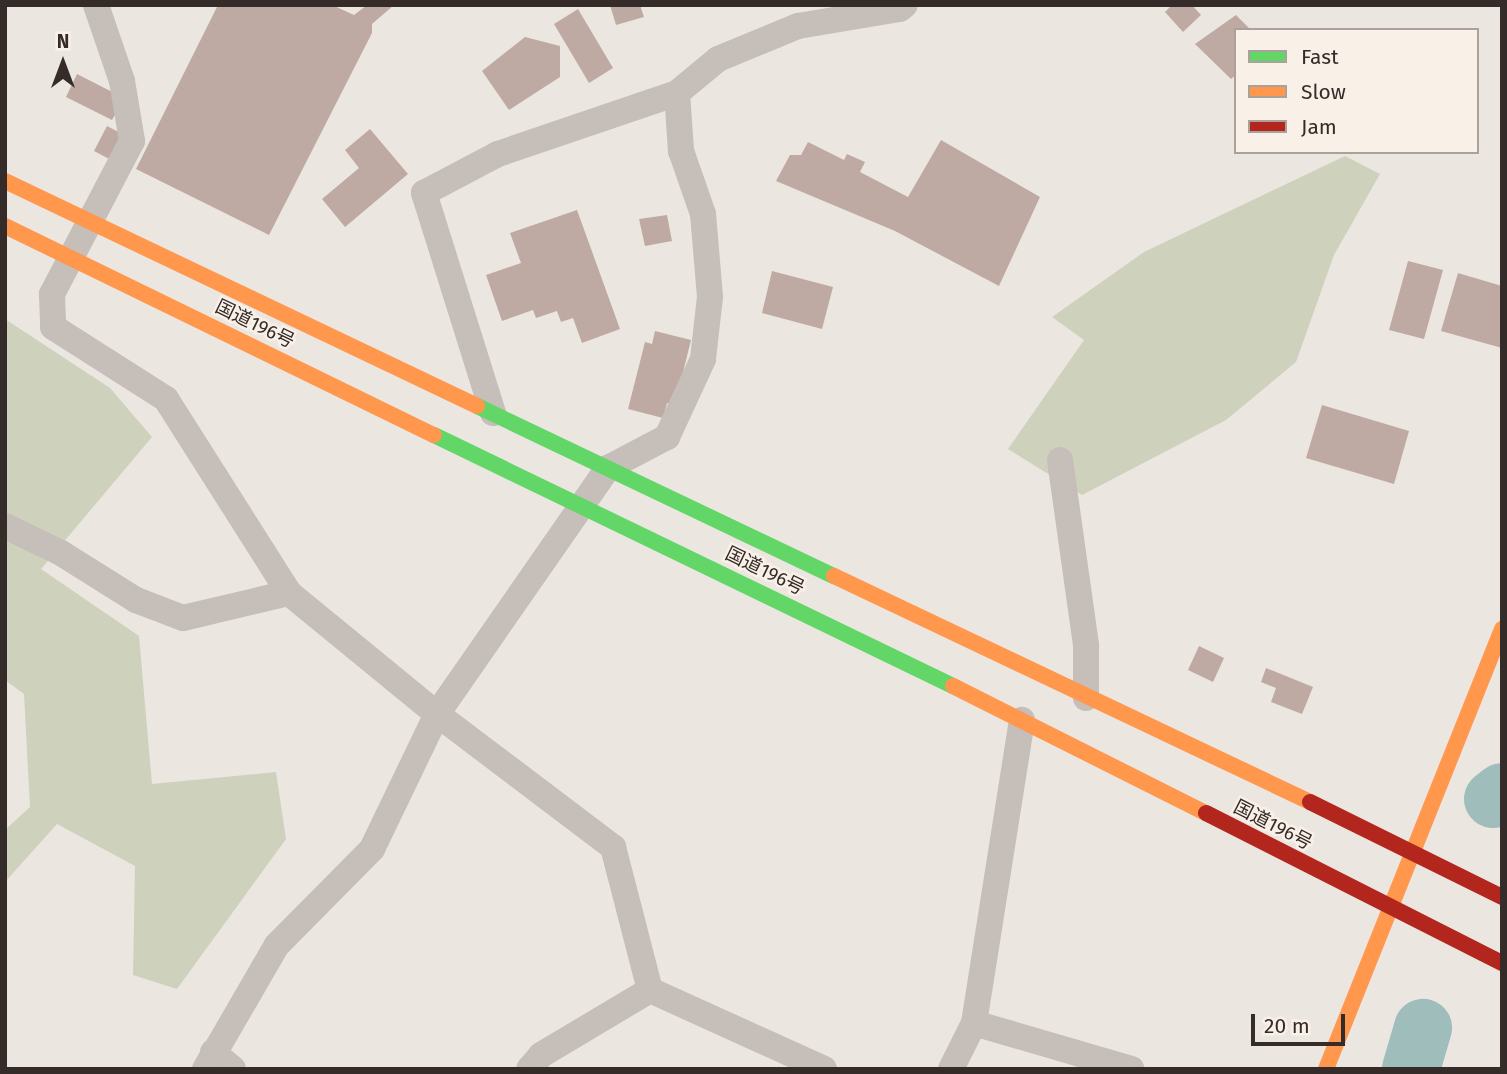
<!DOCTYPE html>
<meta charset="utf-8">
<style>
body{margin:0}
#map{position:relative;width:1507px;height:1074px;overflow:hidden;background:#ece6e1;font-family:"Fira Sans","Noto Sans JP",sans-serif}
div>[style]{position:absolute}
.green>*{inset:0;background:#ced1bc}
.river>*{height:58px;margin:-29px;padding:0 29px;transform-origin:29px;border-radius:29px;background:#9ebdbb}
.building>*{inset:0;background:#bfaaa3}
.street>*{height:26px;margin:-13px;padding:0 13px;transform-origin:13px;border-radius:13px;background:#c5beb9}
.fast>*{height:16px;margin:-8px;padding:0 8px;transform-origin:8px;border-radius:8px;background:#63d668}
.slow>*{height:16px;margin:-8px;padding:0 8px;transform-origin:8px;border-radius:8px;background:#ff974d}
.jam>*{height:16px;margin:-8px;padding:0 8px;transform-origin:8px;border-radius:8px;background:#b3261e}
span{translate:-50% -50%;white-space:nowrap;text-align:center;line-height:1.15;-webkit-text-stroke:5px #f9f0e8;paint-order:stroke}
.street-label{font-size:19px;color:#352b28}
.frame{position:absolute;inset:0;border:7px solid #352b28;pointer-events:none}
.legend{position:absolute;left:1234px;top:28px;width:245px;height:126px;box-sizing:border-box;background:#f9f0e8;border:2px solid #aba19b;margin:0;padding:9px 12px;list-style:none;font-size:21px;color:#352b28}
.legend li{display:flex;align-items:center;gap:14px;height:35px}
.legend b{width:35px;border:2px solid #aba19b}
.north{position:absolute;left:28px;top:28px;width:70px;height:70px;-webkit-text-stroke:5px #f9f0e8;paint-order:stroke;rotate:0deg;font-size:19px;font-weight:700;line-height:28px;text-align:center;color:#352b28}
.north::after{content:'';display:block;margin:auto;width:24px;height:32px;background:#352b28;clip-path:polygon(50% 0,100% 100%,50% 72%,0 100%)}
.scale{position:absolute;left:1251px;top:1014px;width:94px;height:32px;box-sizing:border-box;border:4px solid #352b28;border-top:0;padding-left:9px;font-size:21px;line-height:24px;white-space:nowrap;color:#352b28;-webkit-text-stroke:5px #f9f0e8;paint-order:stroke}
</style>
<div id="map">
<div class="green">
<i style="clip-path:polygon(1345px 156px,1380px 174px,1334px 255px,1296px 362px,1226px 420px,1082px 495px,1008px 449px,1084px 340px,1052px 317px,1144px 252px)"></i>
<i style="clip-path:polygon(5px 319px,110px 388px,152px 437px,41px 569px,139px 636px,152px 784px,276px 772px,286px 839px,177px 989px,133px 975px,135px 866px,57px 824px,5px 882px,5px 830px,30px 807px,24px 694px,5px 680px)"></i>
</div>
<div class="river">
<i style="left:1493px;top:799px;width:11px;rotate:-38deg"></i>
<i style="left:1411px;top:1069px;width:43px;rotate:-73.7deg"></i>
</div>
<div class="building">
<i style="clip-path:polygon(218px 5px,332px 5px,354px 15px,367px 5px,394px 5px,372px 24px,372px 33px,269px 235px,136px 169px)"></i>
<i style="clip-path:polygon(610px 5px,640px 5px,644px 17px,616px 25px)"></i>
<i style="clip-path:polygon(1172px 5px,1192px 5px,1201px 15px,1183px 32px,1165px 12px)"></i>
<i style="clip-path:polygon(578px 9px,613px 68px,589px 83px,554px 24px)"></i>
<i style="clip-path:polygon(1236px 15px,1251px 30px,1236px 30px,1236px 75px,1231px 79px,1195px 44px)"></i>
<i style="clip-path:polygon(525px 37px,560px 46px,560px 77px,509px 110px,482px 71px)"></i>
<i style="clip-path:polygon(77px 74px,124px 98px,112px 120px,66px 97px)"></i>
<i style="clip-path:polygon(107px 126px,130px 138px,117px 163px,94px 151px)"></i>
<i style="clip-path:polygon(370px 129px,408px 174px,345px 227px,322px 199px,359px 168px,345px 150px)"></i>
<i style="clip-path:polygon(941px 140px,1040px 197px,999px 286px,895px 231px,776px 181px,790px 155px,801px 155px,808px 142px,844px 160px,847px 154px,865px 162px,860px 172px,908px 197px)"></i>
<i style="clip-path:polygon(577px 210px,620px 329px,582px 343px,573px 318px,561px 322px,557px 311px,536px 318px,533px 310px,502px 321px,486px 275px,521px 263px,510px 233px)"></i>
<i style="clip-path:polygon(667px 215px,672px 241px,645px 246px,639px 219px)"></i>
<i style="clip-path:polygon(1408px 261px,1443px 270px,1424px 339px,1389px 330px)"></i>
<i style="clip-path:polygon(772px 271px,833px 287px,822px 329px,762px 313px)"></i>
<i style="clip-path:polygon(1458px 273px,1502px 286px,1502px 348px,1441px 331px)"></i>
<i style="clip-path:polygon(655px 331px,691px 340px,675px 405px,667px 403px,663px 418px,628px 409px,645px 342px,652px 344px)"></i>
<i style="clip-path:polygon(1322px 405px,1409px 431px,1394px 484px,1306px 458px)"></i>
<i style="clip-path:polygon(1199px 646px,1224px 658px,1213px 682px,1188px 670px)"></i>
<i style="clip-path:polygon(1266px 668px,1313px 687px,1302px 714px,1271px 702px,1276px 688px,1261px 682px)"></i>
</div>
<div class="street">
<i style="left:96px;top:5px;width:80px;rotate:71.1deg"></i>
<i style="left:122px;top:81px;width:61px;rotate:80.5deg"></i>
<i style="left:132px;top:141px;width:173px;rotate:117.6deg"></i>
<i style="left:52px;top:294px;width:33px;rotate:88deg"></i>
<i style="left:53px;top:327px;width:134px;rotate:32.5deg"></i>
<i style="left:166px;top:399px;width:230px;rotate:57.6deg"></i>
<i style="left:493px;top:413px;width:231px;rotate:-107.4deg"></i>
<i style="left:424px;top:193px;width:84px;rotate:-27.8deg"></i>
<i style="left:498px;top:154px;width:189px;rotate:-18.8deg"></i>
<i style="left:1060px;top:460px;width:188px;rotate:82deg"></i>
<i style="left:1086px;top:646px;width:52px;rotate:90deg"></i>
<i style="left:5px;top:526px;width:62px;rotate:25.7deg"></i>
<i style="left:61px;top:553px;width:89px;rotate:32.1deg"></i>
<i style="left:136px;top:600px;width:50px;rotate:21deg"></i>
<i style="left:183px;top:618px;width:109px;rotate:-13.3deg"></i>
<i style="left:289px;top:593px;width:191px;rotate:39.3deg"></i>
<i style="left:437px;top:714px;width:221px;rotate:37.1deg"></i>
<i style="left:613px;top:847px;width:148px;rotate:75.5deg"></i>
<i style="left:650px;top:990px;width:191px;rotate:24.4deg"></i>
<i style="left:974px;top:1023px;width:307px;rotate:-81deg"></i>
<i style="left:213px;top:1052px;width:26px;rotate:40deg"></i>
<i style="left:205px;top:1069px;width:143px;rotate:-59.9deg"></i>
<i style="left:277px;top:945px;width:135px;rotate:-45.3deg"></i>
<i style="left:372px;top:849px;width:150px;rotate:-64.3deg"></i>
<i style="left:437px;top:714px;width:300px;rotate:-55.2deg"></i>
<i style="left:608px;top:468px;width:67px;rotate:-27.7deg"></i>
<i style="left:667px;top:437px;width:86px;rotate:-65.2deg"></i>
<i style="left:703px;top:359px;width:62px;rotate:-83.6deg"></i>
<i style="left:710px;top:297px;width:83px;rotate:-94.8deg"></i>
<i style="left:703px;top:214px;width:67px;rotate:-109.2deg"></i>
<i style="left:681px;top:151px;width:58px;rotate:-93.9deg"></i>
<i style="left:677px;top:93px;width:53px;rotate:-39.7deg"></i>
<i style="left:718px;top:59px;width:87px;rotate:-22.4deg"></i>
<i style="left:798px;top:26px;width:103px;rotate:-9.5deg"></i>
<i style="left:900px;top:9px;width:6px;rotate:-39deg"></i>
<i style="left:529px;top:1069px;width:18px;rotate:-49deg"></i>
<i style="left:541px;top:1055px;width:127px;rotate:-30.8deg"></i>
<i style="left:951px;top:1069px;width:51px;rotate:-63.4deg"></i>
<i style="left:974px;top:1023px;width:164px;rotate:16.3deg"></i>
</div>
<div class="fast">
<i style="left:477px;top:406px;width:395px;rotate:25.5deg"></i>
<i style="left:434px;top:435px;width:577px;rotate:25.81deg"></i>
</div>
<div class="slow">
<i style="left:5px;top:181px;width:523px;rotate:25.49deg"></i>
<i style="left:5px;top:226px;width:477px;rotate:26deg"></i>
<i style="left:834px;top:576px;width:527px;rotate:25.4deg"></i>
<i style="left:953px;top:686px;width:283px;rotate:26.7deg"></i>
<i style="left:1326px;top:1069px;width:474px;rotate:-68.2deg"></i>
</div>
<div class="jam">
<i style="left:1310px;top:802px;width:214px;rotate:26.3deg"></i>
<i style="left:1206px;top:813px;width:332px;rotate:26.9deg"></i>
</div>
<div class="street-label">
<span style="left:255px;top:324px;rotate:26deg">国道196号</span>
<span style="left:765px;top:571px;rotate:26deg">国道196号</span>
<span style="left:1273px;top:825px;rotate:27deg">国道196号</span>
</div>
<div class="frame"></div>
<ul class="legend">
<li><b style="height:9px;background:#63d668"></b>Fast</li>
<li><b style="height:9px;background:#ff974d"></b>Slow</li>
<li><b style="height:9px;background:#b3261e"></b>Jam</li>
</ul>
<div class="north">N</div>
<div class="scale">20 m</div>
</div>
